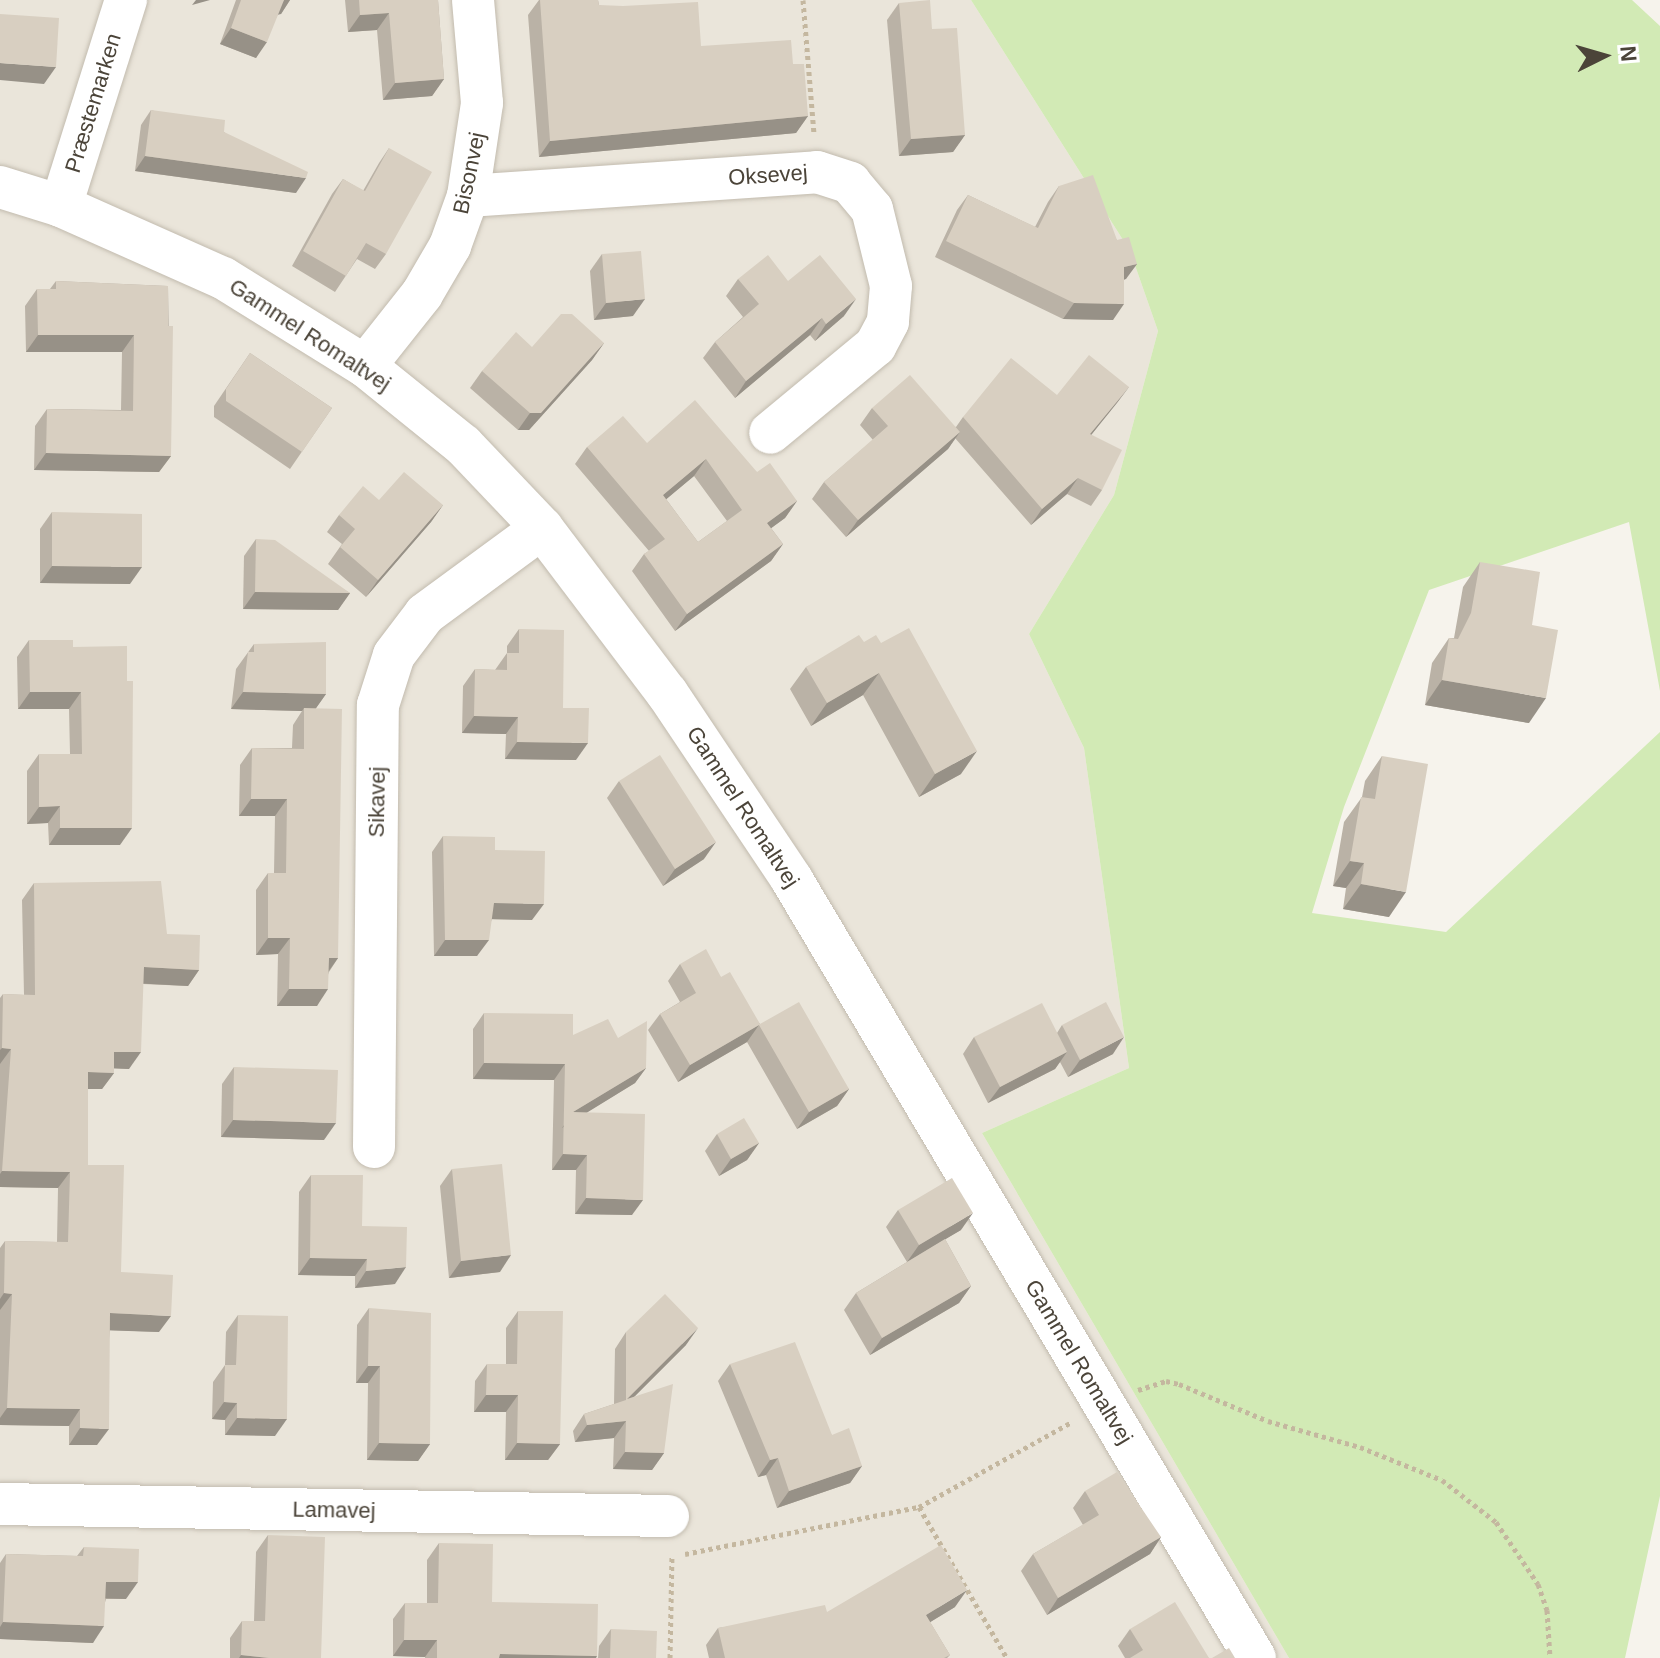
<!DOCTYPE html>
<meta charset="utf-8">
<style>
body{margin:0}
#map{position:relative;width:1660px;height:1658px;overflow:hidden;background:#f6f3ec;font-family:Arial,sans-serif}
div>[style]{position:absolute}
.residential>*{inset:0;background:#eae5da}
.green>*{inset:0;background:#d2eab5}
.path>*{height:5px;margin-top:-2.5px;transform-origin:0;background:repeating-linear-gradient(90deg,#c4b79f 0 4px,transparent 0 8px)}
.roads{filter:drop-shadow(0 0 2px #c2bbae) drop-shadow(0 0 2px #c2bbae)}
.minor>*{height:42px;margin:-21px;padding:0 21px;transform-origin:21px;border-radius:21px;background:#fff}
.wall>*{inset:0;background:#bab2a6}
.shaded-wall>*{inset:0;background:#979187}
.building>*{inset:0;background:#d8cfc1}
span{translate:-50% -50%;white-space:nowrap;text-align:center;line-height:1.15;-webkit-text-stroke:8px #fff;paint-order:stroke}
.street-label{font-size:22px;color:#4b4439}
.north{position:absolute;left:1564px;top:16px;width:80px;height:80px;-webkit-text-stroke:6px #fff;paint-order:stroke;rotate:85deg;font-size:22px;font-weight:700;line-height:32px;text-align:center;color:#4b4439}
.north::after{content:'';display:block;margin:auto;width:28px;height:36px;background:#4b4439;clip-path:polygon(50% 0,100% 100%,50% 72%,0 100%)}
</style>
<div id="map">
<div class="residential">
<i style="clip-path:polygon(0 0,971px 0,1130px 251px,1158px 331px,1114px 495px,1029px 634px,1084px 748px,1129px 1068px,982px 1133px,1289px 1658px,0 1658px)"></i>
</div>
<div class="green">
<i style="clip-path:polygon(971px 0,1632px 0,1660px 26px,1660px 691px,1629px 522px,1429px 590px,1344px 807px,1312px 913px,1446px 932px,1660px 732px,1660px 1496px,1625px 1658px,1289px 1658px,982px 1133px,1129px 1068px,1084px 748px,1029px 634px,1114px 495px,1158px 331px,1130px 251px)"></i>
</div>
<div class="path">
<i style="left:803px;top:0;width:135px;rotate:85.3deg"></i>
<i style="left:1138px;top:1390px;width:29px;rotate:-18deg"></i>
<i style="left:1166px;top:1381px;width:13px;rotate:13deg"></i>
<i style="left:1179px;top:1384px;width:96px;rotate:22.6deg"></i>
<i style="left:1268px;top:1421px;width:96px;rotate:15.8deg"></i>
<i style="left:1360px;top:1447px;width:88px;rotate:21.9deg"></i>
<i style="left:1442px;top:1480px;width:68px;rotate:37.9deg"></i>
<i style="left:1496px;top:1522px;width:75px;rotate:55.9deg"></i>
<i style="left:1538px;top:1584px;width:28px;rotate:71deg"></i>
<i style="left:1547px;top:1610px;width:48px;rotate:86.4deg"></i>
<i style="left:919px;top:1507px;width:175px;rotate:59.8deg"></i>
<i style="left:685px;top:1554px;width:239px;rotate:-11.4deg"></i>
<i style="left:919px;top:1507px;width:175px;rotate:-29.1deg"></i>
<i style="left:670px;top:1658px;width:103px;rotate:-88.9deg"></i>
</div>
<div class="roads">
<div class="minor">
<i style="left:0;top:187px;width:64px;rotate:17.3deg"></i>
<i style="left:61px;top:206px;width:177px;rotate:24deg"></i>
<i style="left:223px;top:278px;width:167px;rotate:31.8deg"></i>
<i style="left:365px;top:366px;width:126px;rotate:38.9deg"></i>
<i style="left:463px;top:445px;width:115px;rotate:46.4deg"></i>
<i style="left:542px;top:528px;width:207px;rotate:52.9deg"></i>
<i style="left:667px;top:693px;width:225px;rotate:56.2deg"></i>
<i style="left:792px;top:880px;width:905px;rotate:59.24deg"></i>
<i style="left:468px;top:196px;width:350px;rotate:-3.9deg"></i>
<i style="left:817px;top:172px;width:35px;rotate:18deg"></i>
<i style="left:850px;top:183px;width:34px;rotate:50deg"></i>
<i style="left:872px;top:209px;width:79px;rotate:76.1deg"></i>
<i style="left:891px;top:286px;width:36px;rotate:95deg"></i>
<i style="left:888px;top:322px;width:27px;rotate:118deg"></i>
<i style="left:875px;top:346px;width:136px;rotate:140.4deg"></i>
<i style="left:61px;top:206px;width:216px;rotate:-72.5deg"></i>
<i style="left:365px;top:366px;width:92px;rotate:-51.6deg"></i>
<i style="left:422px;top:294px;width:56px;rotate:-59.7deg"></i>
<i style="left:450px;top:246px;width:53px;rotate:-70.2deg"></i>
<i style="left:468px;top:196px;width:94px;rotate:-81.4deg"></i>
<i style="left:482px;top:103px;width:103px;rotate:-95deg"></i>
<i style="left:374px;top:1147px;width:442px;rotate:-89.5deg"></i>
<i style="left:378px;top:705px;width:52px;rotate:-72.3deg"></i>
<i style="left:394px;top:655px;width:51px;rotate:-52.9deg"></i>
<i style="left:425px;top:614px;width:145px;rotate:-36.3deg"></i>
<i style="left:0;top:1504px;width:668px;rotate:1.03deg"></i>
</div>
</div>
<div class="wall">
<i style="clip-path:polygon(236px 0,290px 0,281px 14px,278px 14px,256px 58px,220px 44px)"></i>
<i style="clip-path:polygon(345px 0,438px 0,444px 79px,432px 96px,383px 100px,377px 30px,348px 32px)"></i>
<i style="clip-path:polygon(539px 0,598px 0,599px 5px,701px 46px,793px 64px,808px 116px,796px 133px,539px 157px,528px 15px)"></i>
<i style="clip-path:polygon(899px 3px,932px 29px,965px 135px,953px 152px,899px 156px,887px 20px)"></i>
<i style="clip-path:polygon(151px 110px,224px 132px,296px 193px,135px 171px,141px 125px)"></i>
<i style="clip-path:polygon(389px 148px,386px 254px,375px 269px,357px 259px,335px 292px,292px 266px,332px 194px,343px 179px,363px 191px,379px 163px)"></i>
<i style="clip-path:polygon(1059px 186px,1117px 240px,1137px 264px,1124px 280px,1113px 320px,1063px 319px,935px 257px,957px 210px,968px 195px,1035px 227px,1048px 202px)"></i>
<i style="clip-path:polygon(602px 254px,633px 316px,594px 320px,590px 271px)"></i>
<i style="clip-path:polygon(738px 279px,788px 281px,844px 316px,815px 341px,810px 335px,735px 398px,703px 358px,715px 342px,743px 317px,726px 296px)"></i>
<i style="clip-path:polygon(56px 281px,168px 286px,171px 456px,159px 472px,34px 470px,35px 426px,47px 409px,121px 410px,122px 352px,26px 352px,25px 306px,37px 289px,50px 289px)"></i>
<i style="clip-path:polygon(604px 343px,592px 360px,529px 430px,518px 430px,470px 388px,482px 371px,532px 347px)"></i>
<i style="clip-path:polygon(250px 353px,332px 408px,290px 469px,214px 417px,214px 406px)"></i>
<i style="clip-path:polygon(1129px 387px,1091px 435px,1102px 490px,1091px 506px,1067px 494px,1031px 525px,955px 438px,948px 449px,846px 537px,812px 499px,824px 482px,873px 440px,860px 425px,872px 408px,956px 427px,963px 417px,1057px 395px)"></i>
<i style="clip-path:polygon(evenodd,647px 443px,757px 472px,797px 501px,785px 518px,771px 528px,783px 544px,771px 561px,675px 631px,632px 571px,644px 554px,649px 551px,575px 464px,587px 447px,647px 443px,694px 476px,727px 521px,698px 542px,666px 499px,694px 476px)"></i>
<i style="clip-path:polygon(379px 500px,443px 505px,431px 522px,366px 597px,328px 564px,342px 544px,327px 532px,339px 515px)"></i>
<i style="clip-path:polygon(52px 512px,130px 584px,40px 583px,40px 529px)"></i>
<i style="clip-path:polygon(256px 539px,350px 593px,338px 610px,243px 609px,244px 556px)"></i>
<i style="clip-path:polygon(1480px 562px,1529px 723px,1425px 705px,1432px 663px,1449px 638px,1454px 638px,1463px 587px)"></i>
<i style="clip-path:polygon(519px 629px,563px 708px,576px 760px,505px 759px,506px 734px,462px 733px,463px 686px,475px 669px,495px 670px,507px 653px,507px 646px)"></i>
<i style="clip-path:polygon(29px 640px,73px 647px,120px 845px,49px 845px,48px 823px,27px 824px,27px 771px,39px 754px,70px 754px,69px 709px,18px 709px,17px 657px)"></i>
<i style="clip-path:polygon(864px 642px,961px 774px,919px 797px,863px 695px,811px 726px,790px 689px,806px 667px)"></i>
<i style="clip-path:polygon(254px 644px,326px 694px,316px 708px,338px 958px,329px 972px,317px 1006px,277px 1006px,278px 954px,256px 955px,256px 890px,268px 873px,274px 873px,275px 816px,239px 816px,240px 765px,252px 748px,292px 748px,293px 725px,302px 711px,231px 709px,236px 669px)"></i>
<i style="clip-path:polygon(1382px 756px,1389px 917px,1343px 909px,1346px 888px,1333px 886px,1344px 822px,1362px 797px,1365px 781px)"></i>
<i style="clip-path:polygon(619px 781px,704px 859px,663px 886px,607px 798px)"></i>
<i style="clip-path:polygon(443px 836px,495px 850px,532px 920px,492px 919px,477px 956px,434px 956px,432px 852px)"></i>
<i style="clip-path:polygon(34px 883px,167px 934px,199px 970px,188px 986px,143px 984px,129px 1069px,114px 1068px,114px 1073px,102px 1089px,88px 1089px,88px 1165px,121px 1272px,159px 1332px,110px 1330px,97px 1445px,69px 1445px,69px 1426px,0 1425px,0 1248px,5px 1241px,57px 1242px,58px 1188px,0 1187px,0 998px,3px 994px,24px 995px,22px 900px)"></i>
<i style="clip-path:polygon(680px 964px,721px 977px,760px 1024px,849px 1089px,837px 1106px,797px 1129px,747px 1042px,678px 1082px,648px 1030px,660px 1014px,680px 1002px,668px 981px)"></i>
<i style="clip-path:polygon(484px 1013px,573px 1035px,618px 1038px,646px 1068px,635px 1083px,587px 1112px,632px 1215px,575px 1214px,576px 1170px,552px 1170px,554px 1080px,473px 1079px,473px 1029px)"></i>
<i style="clip-path:polygon(1062px 1025px,1113px 1054px,1068px 1077px,1060px 1062px,1055px 1069px,988px 1103px,963px 1054px,974px 1037px,1057px 1033px)"></i>
<i style="clip-path:polygon(234px 1067px,324px 1140px,221px 1137px,222px 1084px)"></i>
<i style="clip-path:polygon(717px 1134px,759px 1143px,747px 1160px,719px 1176px,705px 1151px)"></i>
<i style="clip-path:polygon(452px 1169px,500px 1272px,449px 1278px,440px 1186px)"></i>
<i style="clip-path:polygon(311px 1175px,362px 1226px,395px 1284px,355px 1288px,355px 1276px,298px 1275px,299px 1192px)"></i>
<i style="clip-path:polygon(898px 1210px,961px 1230px,945px 1239px,971px 1286px,959px 1303px,870px 1355px,844px 1310px,856px 1293px,907px 1262px,886px 1227px)"></i>
<i style="clip-path:polygon(369px 1308px,430px 1444px,418px 1461px,367px 1460px,368px 1383px,356px 1383px,357px 1325px)"></i>
<i style="clip-path:polygon(518px 1311px,560px 1444px,548px 1460px,505px 1460px,506px 1412px,474px 1412px,475px 1381px,487px 1364px,506px 1364px,506px 1328px)"></i>
<i style="clip-path:polygon(238px 1315px,275px 1436px,225px 1435px,225px 1420px,212px 1419px,213px 1382px,225px 1365px,226px 1332px)"></i>
<i style="clip-path:polygon(626px 1332px,686px 1345px,634px 1397px,664px 1453px,652px 1470px,613px 1469px,614px 1438px,575px 1442px,573px 1431px,584px 1414px,614px 1404px,615px 1349px)"></i>
<i style="clip-path:polygon(730px 1364px,832px 1435px,862px 1466px,850px 1483px,777px 1508px,766px 1475px,758px 1477px,718px 1381px)"></i>
<i style="clip-path:polygon(1085px 1491px,1161px 1537px,1150px 1554px,1047px 1615px,1021px 1571px,1033px 1554px,1083px 1525px,1073px 1508px)"></i>
<i style="clip-path:polygon(268px 1535px,321px 1658px,230px 1658px,230px 1638px,242px 1621px,254px 1621px,256px 1552px)"></i>
<i style="clip-path:polygon(439px 1543px,492px 1602px,596px 1658px,425px 1658px,425px 1657px,393px 1656px,393px 1619px,405px 1603px,427px 1603px,427px 1560px)"></i>
<i style="clip-path:polygon(84px 1547px,126px 1599px,106px 1599px,93px 1643px,0 1639px,0 1563px,6px 1554px,77px 1556px)"></i>
<i style="clip-path:polygon(955px 1607px,930px 1622px,950px 1655px,947px 1658px,709px 1658px,706px 1645px,718px 1628px,827px 1612px)"></i>
<i style="clip-path:polygon(611px 1629px,656px 1658px,598px 1658px,599px 1646px)"></i>
<i style="clip-path:polygon(1130px 1629px,1209px 1658px,1125px 1658px,1118px 1646px)"></i>
</div>
<div class="shaded-wall">
<i style="clip-path:polygon(196px 0,210px 0,192px 5px)"></i>
<i style="clip-path:polygon(284px 0,290px 0,281px 14px,273px 16px)"></i>
<i style="clip-path:polygon(389px 13px,377px 30px,348px 32px,360px 15px)"></i>
<i style="clip-path:polygon(231px 28px,267px 42px,256px 58px,220px 44px)"></i>
<i style="clip-path:polygon(0 63px,56px 67px,44px 84px,0 80px)"></i>
<i style="clip-path:polygon(444px 79px,432px 96px,383px 100px,395px 83px)"></i>
<i style="clip-path:polygon(808px 116px,796px 133px,539px 157px,550px 141px)"></i>
<i style="clip-path:polygon(965px 135px,953px 152px,899px 156px,911px 139px)"></i>
<i style="clip-path:polygon(145px 156px,306px 178px,296px 193px,135px 171px)"></i>
<i style="clip-path:polygon(1137px 264px,1126px 279px,1113px 283px,1124px 267px)"></i>
<i style="clip-path:polygon(645px 299px,633px 316px,594px 320px,606px 303px)"></i>
<i style="clip-path:polygon(856px 299px,844px 316px,815px 341px,826px 324px)"></i>
<i style="clip-path:polygon(1074px 303px,1124px 304px,1113px 320px,1063px 319px)"></i>
<i style="clip-path:polygon(822px 318px,810px 335px,735px 398px,746px 381px)"></i>
<i style="clip-path:polygon(38px 335px,134px 335px,122px 352px,26px 352px)"></i>
<i style="clip-path:polygon(604px 343px,592px 360px,529px 430px,518px 430px,530px 413px)"></i>
<i style="clip-path:polygon(1129px 387px,1117px 403px,1079px 450px,1090px 434px)"></i>
<i style="clip-path:polygon(960px 432px,948px 449px,846px 537px,858px 520px)"></i>
<i style="clip-path:polygon(46px 453px,171px 456px,159px 472px,34px 470px)"></i>
<i style="clip-path:polygon(706px 459px,694px 476px,651px 512px,663px 495px)"></i>
<i style="clip-path:polygon(1078px 478px,1067px 494px,1031px 525px,1042px 509px)"></i>
<i style="clip-path:polygon(797px 501px,785px 518px,755px 540px,767px 523px)"></i>
<i style="clip-path:polygon(443px 505px,431px 522px,366px 597px,378px 580px)"></i>
<i style="clip-path:polygon(783px 544px,771px 561px,675px 631px,687px 614px)"></i>
<i style="clip-path:polygon(52px 566px,142px 567px,130px 584px,40px 583px)"></i>
<i style="clip-path:polygon(255px 592px,350px 593px,338px 610px,243px 609px)"></i>
<i style="clip-path:polygon(879px 673px,863px 695px,811px 726px,827px 703px)"></i>
<i style="clip-path:polygon(1442px 680px,1546px 698px,1529px 723px,1425px 705px)"></i>
<i style="clip-path:polygon(30px 692px,81px 692px,69px 709px,18px 709px)"></i>
<i style="clip-path:polygon(243px 692px,326px 694px,314px 711px,304px 708px,302px 711px,231px 709px)"></i>
<i style="clip-path:polygon(474px 716px,518px 717px,506px 734px,462px 733px)"></i>
<i style="clip-path:polygon(517px 742px,588px 743px,576px 760px,505px 759px)"></i>
<i style="clip-path:polygon(977px 751px,961px 774px,919px 797px,935px 774px)"></i>
<i style="clip-path:polygon(251px 799px,287px 799px,275px 816px,239px 816px)"></i>
<i style="clip-path:polygon(60px 806px,48px 823px,27px 824px,39px 807px)"></i>
<i style="clip-path:polygon(60px 828px,132px 828px,120px 845px,49px 845px)"></i>
<i style="clip-path:polygon(716px 842px,704px 859px,663px 886px,675px 869px)"></i>
<i style="clip-path:polygon(1350px 861px,1364px 863px,1346px 888px,1333px 886px)"></i>
<i style="clip-path:polygon(1361px 884px,1406px 892px,1389px 917px,1343px 909px)"></i>
<i style="clip-path:polygon(494px 903px,544px 904px,532px 920px,483px 919px)"></i>
<i style="clip-path:polygon(268px 938px,290px 938px,278px 954px,256px 955px)"></i>
<i style="clip-path:polygon(445px 940px,489px 940px,477px 956px,434px 956px)"></i>
<i style="clip-path:polygon(329px 958px,338px 958px,326px 975px)"></i>
<i style="clip-path:polygon(144px 967px,199px 970px,188px 986px,132px 983px)"></i>
<i style="clip-path:polygon(289px 989px,328px 989px,317px 1006px,277px 1006px)"></i>
<i style="clip-path:polygon(759px 1025px,747px 1042px,678px 1082px,690px 1065px)"></i>
<i style="clip-path:polygon(1124px 1037px,1113px 1054px,1068px 1077px,1080px 1060px)"></i>
<i style="clip-path:polygon(2px 1048px,11px 1049px,0 1064px,0 1050px)"></i>
<i style="clip-path:polygon(114px 1052px,141px 1052px,129px 1069px,103px 1068px)"></i>
<i style="clip-path:polygon(1067px 1052px,1055px 1069px,988px 1103px,1000px 1087px)"></i>
<i style="clip-path:polygon(484px 1063px,565px 1064px,554px 1080px,473px 1079px)"></i>
<i style="clip-path:polygon(646px 1068px,635px 1083px,562px 1128px,573px 1112px)"></i>
<i style="clip-path:polygon(88px 1072px,114px 1073px,102px 1089px,76px 1089px)"></i>
<i style="clip-path:polygon(849px 1089px,837px 1106px,797px 1129px,809px 1112px)"></i>
<i style="clip-path:polygon(233px 1120px,336px 1123px,324px 1140px,221px 1137px)"></i>
<i style="clip-path:polygon(759px 1143px,747px 1160px,719px 1176px,731px 1159px)"></i>
<i style="clip-path:polygon(563px 1154px,587px 1155px,576px 1170px,552px 1170px)"></i>
<i style="clip-path:polygon(2px 1171px,70px 1172px,58px 1188px,0 1187px,0 1174px)"></i>
<i style="clip-path:polygon(586px 1198px,643px 1200px,632px 1215px,575px 1214px)"></i>
<i style="clip-path:polygon(973px 1213px,961px 1230px,907px 1262px,919px 1245px)"></i>
<i style="clip-path:polygon(511px 1255px,500px 1272px,449px 1278px,461px 1261px)"></i>
<i style="clip-path:polygon(310px 1258px,367px 1259px,355px 1276px,298px 1275px)"></i>
<i style="clip-path:polygon(406px 1267px,395px 1284px,355px 1288px,366px 1271px)"></i>
<i style="clip-path:polygon(971px 1286px,959px 1303px,870px 1355px,882px 1338px)"></i>
<i style="clip-path:polygon(4px 1293px,12px 1294px,0 1310px,0 1299px)"></i>
<i style="clip-path:polygon(110px 1313px,171px 1316px,159px 1332px,98px 1330px)"></i>
<i style="clip-path:polygon(698px 1328px,686px 1345px,615px 1416px,627px 1399px)"></i>
<i style="clip-path:polygon(368px 1366px,380px 1366px,368px 1383px,356px 1383px)"></i>
<i style="clip-path:polygon(486px 1395px,518px 1395px,506px 1412px,474px 1412px)"></i>
<i style="clip-path:polygon(224px 1402px,237px 1403px,225px 1420px,212px 1419px)"></i>
<i style="clip-path:polygon(7px 1408px,80px 1409px,69px 1426px,0 1425px,0 1418px)"></i>
<i style="clip-path:polygon(237px 1418px,287px 1419px,275px 1436px,225px 1435px)"></i>
<i style="clip-path:polygon(626px 1421px,614px 1438px,575px 1442px,587px 1425px)"></i>
<i style="clip-path:polygon(80px 1428px,109px 1429px,97px 1445px,69px 1445px)"></i>
<i style="clip-path:polygon(379px 1443px,430px 1444px,418px 1461px,367px 1460px)"></i>
<i style="clip-path:polygon(517px 1443px,560px 1444px,548px 1460px,505px 1460px)"></i>
<i style="clip-path:polygon(625px 1452px,664px 1453px,652px 1470px,613px 1469px)"></i>
<i style="clip-path:polygon(778px 1458px,766px 1475px,758px 1477px,770px 1460px)"></i>
<i style="clip-path:polygon(862px 1466px,850px 1483px,777px 1508px,789px 1491px)"></i>
<i style="clip-path:polygon(1161px 1537px,1150px 1554px,1047px 1615px,1058px 1598px)"></i>
<i style="clip-path:polygon(106px 1582px,138px 1582px,126px 1599px,94px 1598px)"></i>
<i style="clip-path:polygon(967px 1590px,955px 1607px,914px 1632px,926px 1615px)"></i>
<i style="clip-path:polygon(3px 1622px,104px 1626px,93px 1643px,0 1639px,0 1627px)"></i>
<i style="clip-path:polygon(404px 1640px,437px 1640px,425px 1657px,393px 1656px)"></i>
<i style="clip-path:polygon(500px 1654px,597px 1656px,596px 1658px,497px 1658px)"></i>
<i style="clip-path:polygon(241px 1655px,269px 1658px,239px 1658px)"></i>
</div>
<div class="building">
<i style="clip-path:polygon(241px 0,284px 0,267px 42px,231px 28px)"></i>
<i style="clip-path:polygon(359px 0,438px 0,444px 79px,395px 83px,389px 13px,360px 15px)"></i>
<i style="clip-path:polygon(540px 0,598px 0,599px 5px,623px 6px,698px 2px,701px 46px,791px 40px,793px 64px,804px 64px,808px 116px,550px 141px)"></i>
<i style="clip-path:polygon(930px 0,932px 29px,957px 28px,965px 135px,911px 139px,899px 3px)"></i>
<i style="clip-path:polygon(0 14px,59px 18px,56px 67px,0 63px)"></i>
<i style="clip-path:polygon(151px 110px,225px 120px,224px 132px,308px 172px,306px 178px,145px 156px)"></i>
<i style="clip-path:polygon(389px 148px,432px 172px,386px 254px,366px 243px,346px 276px,303px 251px,343px 179px,365px 191px)"></i>
<i style="clip-path:polygon(1093px 175px,1117px 240px,1129px 237px,1137px 264px,1124px 267px,1124px 304px,1074px 303px,946px 241px,968px 195px,1038px 228px,1059px 186px)"></i>
<i style="clip-path:polygon(641px 251px,645px 299px,606px 303px,602px 254px)"></i>
<i style="clip-path:polygon(768px 255px,788px 281px,820px 255px,856px 299px,826px 324px,822px 318px,746px 381px,715px 342px,759px 304px,738px 279px)"></i>
<i style="clip-path:polygon(56px 281px,168px 286px,168px 326px,173px 326px,171px 456px,46px 453px,47px 409px,133px 411px,134px 335px,38px 335px,37px 289px,56px 289px)"></i>
<i style="clip-path:polygon(561px 314px,572px 314px,604px 343px,541px 413px,530px 413px,482px 371px,516px 332px,532px 347px)"></i>
<i style="clip-path:polygon(250px 353px,332px 408px,302px 452px,226px 401px,226px 389px)"></i>
<i style="clip-path:polygon(1089px 355px,1129px 387px,1090px 434px,1122px 450px,1102px 490px,1078px 478px,1042px 509px,963px 417px,1011px 358px,1057px 395px)"></i>
<i style="clip-path:polygon(910px 375px,960px 432px,858px 520px,824px 482px,888px 426px,872px 408px)"></i>
<i style="clip-path:polygon(evenodd,695px 400px,757px 472px,770px 463px,797px 501px,767px 523px,783px 544px,687px 614px,644px 554px,665px 539px,587px 447px,623px 416px,647px 443px,695px 400px,706px 459px,742px 510px,698px 542px,663px 495px,706px 459px)"></i>
<i style="clip-path:polygon(404px 472px,443px 505px,378px 580px,340px 547px,355px 529px,339px 515px,363px 486px,379px 500px)"></i>
<i style="clip-path:polygon(52px 512px,142px 514px,142px 567px,52px 566px)"></i>
<i style="clip-path:polygon(256px 539px,275px 540px,350px 593px,255px 592px)"></i>
<i style="clip-path:polygon(1480px 562px,1540px 572px,1532px 625px,1558px 630px,1546px 698px,1442px 680px,1449px 638px,1458px 639px,1471px 613px)"></i>
<i style="clip-path:polygon(909px 628px,977px 751px,935px 774px,879px 673px,827px 703px,806px 667px,859px 635px,864px 642px,876px 635px,881px 643px)"></i>
<i style="clip-path:polygon(519px 629px,564px 630px,563px 708px,589px 708px,588px 743px,517px 742px,518px 717px,474px 716px,475px 669px,507px 670px,507px 653px,519px 653px)"></i>
<i style="clip-path:polygon(29px 640px,73px 640px,73px 647px,127px 646px,127px 681px,133px 681px,132px 828px,60px 828px,60px 806px,39px 807px,39px 754px,82px 754px,81px 692px,30px 692px)"></i>
<i style="clip-path:polygon(326px 642px,326px 694px,243px 692px,248px 652px,254px 652px,254px 644px)"></i>
<i style="clip-path:polygon(304px 708px,342px 709px,338px 958px,329px 958px,328px 989px,289px 989px,290px 938px,268px 938px,268px 873px,286px 873px,287px 799px,251px 799px,252px 748px,304px 749px)"></i>
<i style="clip-path:polygon(660px 755px,716px 842px,675px 869px,619px 781px)"></i>
<i style="clip-path:polygon(1382px 756px,1428px 764px,1406px 892px,1361px 884px,1364px 863px,1350px 861px,1361px 797px,1375px 799px)"></i>
<i style="clip-path:polygon(443px 836px,495px 837px,495px 850px,545px 851px,544px 904px,494px 903px,489px 940px,445px 940px)"></i>
<i style="clip-path:polygon(161px 881px,167px 934px,200px 935px,199px 970px,144px 967px,141px 1052px,114px 1052px,114px 1073px,88px 1072px,88px 1165px,124px 1165px,121px 1272px,173px 1275px,171px 1316px,110px 1313px,109px 1429px,80px 1428px,80px 1409px,7px 1408px,12px 1294px,4px 1293px,5px 1241px,68px 1242px,70px 1172px,2px 1171px,11px 1049px,2px 1048px,3px 994px,35px 995px,34px 883px)"></i>
<i style="clip-path:polygon(706px 949px,721px 977px,730px 972px,760px 1024px,799px 1002px,849px 1089px,809px 1112px,759px 1025px,690px 1065px,660px 1014px,696px 993px,680px 964px)"></i>
<i style="clip-path:polygon(1106px 1002px,1124px 1037px,1080px 1060px,1062px 1025px)"></i>
<i style="clip-path:polygon(1042px 1003px,1067px 1052px,1000px 1087px,974px 1037px)"></i>
<i style="clip-path:polygon(484px 1013px,573px 1014px,573px 1035px,608px 1019px,618px 1038px,647px 1021px,646px 1068px,573px 1112px,645px 1114px,643px 1200px,586px 1198px,587px 1155px,563px 1154px,565px 1064px,484px 1063px)"></i>
<i style="clip-path:polygon(234px 1067px,338px 1070px,336px 1123px,233px 1120px)"></i>
<i style="clip-path:polygon(744px 1118px,759px 1143px,731px 1159px,717px 1134px)"></i>
<i style="clip-path:polygon(502px 1164px,511px 1255px,461px 1261px,452px 1169px)"></i>
<i style="clip-path:polygon(311px 1175px,363px 1175px,362px 1226px,407px 1227px,406px 1267px,366px 1271px,367px 1259px,310px 1258px)"></i>
<i style="clip-path:polygon(952px 1178px,973px 1213px,919px 1245px,898px 1210px)"></i>
<i style="clip-path:polygon(945px 1239px,971px 1286px,882px 1338px,856px 1293px)"></i>
<i style="clip-path:polygon(665px 1294px,698px 1328px,627px 1399px,673px 1384px,664px 1453px,625px 1452px,626px 1421px,587px 1425px,584px 1414px,626px 1400px,626px 1332px)"></i>
<i style="clip-path:polygon(369px 1308px,431px 1313px,430px 1444px,379px 1443px,380px 1366px,368px 1366px)"></i>
<i style="clip-path:polygon(518px 1311px,563px 1311px,560px 1444px,517px 1443px,518px 1395px,486px 1395px,487px 1364px,517px 1364px)"></i>
<i style="clip-path:polygon(238px 1315px,288px 1316px,287px 1419px,237px 1418px,237px 1403px,224px 1402px,225px 1365px,236px 1365px)"></i>
<i style="clip-path:polygon(795px 1342px,832px 1435px,849px 1428px,862px 1466px,789px 1491px,778px 1458px,770px 1460px,730px 1364px)"></i>
<i style="clip-path:polygon(1117px 1472px,1161px 1537px,1058px 1598px,1033px 1554px,1099px 1515px,1085px 1491px)"></i>
<i style="clip-path:polygon(268px 1535px,325px 1537px,321px 1658px,269px 1658px,241px 1655px,242px 1621px,265px 1621px)"></i>
<i style="clip-path:polygon(439px 1543px,493px 1544px,492px 1602px,598px 1604px,597px 1656px,500px 1654px,499px 1658px,437px 1658px,437px 1640px,404px 1640px,405px 1603px,438px 1603px)"></i>
<i style="clip-path:polygon(941px 1545px,967px 1590px,926px 1615px,950px 1655px,944px 1658px,725px 1658px,718px 1628px,825px 1605px,827px 1612px)"></i>
<i style="clip-path:polygon(84px 1547px,139px 1549px,138px 1582px,106px 1582px,104px 1626px,3px 1622px,6px 1554px,83px 1556px)"></i>
<i style="clip-path:polygon(1175px 1602px,1209px 1658px,1130px 1658px,1143px 1650px,1130px 1629px)"></i>
<i style="clip-path:polygon(611px 1629px,657px 1631px,656px 1658px,610px 1658px)"></i>
<i style="clip-path:polygon(1229px 1648px,1235px 1658px,1212px 1658px)"></i>
</div>
<div class="street-label">
<span style="left:93px;top:103px;rotate:-73deg">Præstemarken</span>
<span style="left:469px;top:173px;rotate:-78deg">Bisonvej</span>
<span style="left:768px;top:175px;rotate:-4deg">Oksevej</span>
<span style="left:310px;top:335px;rotate:33deg">Gammel Romaltvej</span>
<span style="left:377px;top:802px;rotate:-89deg">Sikavej</span>
<span style="left:743px;top:807px;rotate:57deg">Gammel Romaltvej</span>
<span style="left:1079px;top:1362px;rotate:59deg">Gammel Romaltvej</span>
<span style="left:334px;top:1510px;rotate:1deg">Lamavej</span>
</div>
<div class="north">N</div>
</div>
